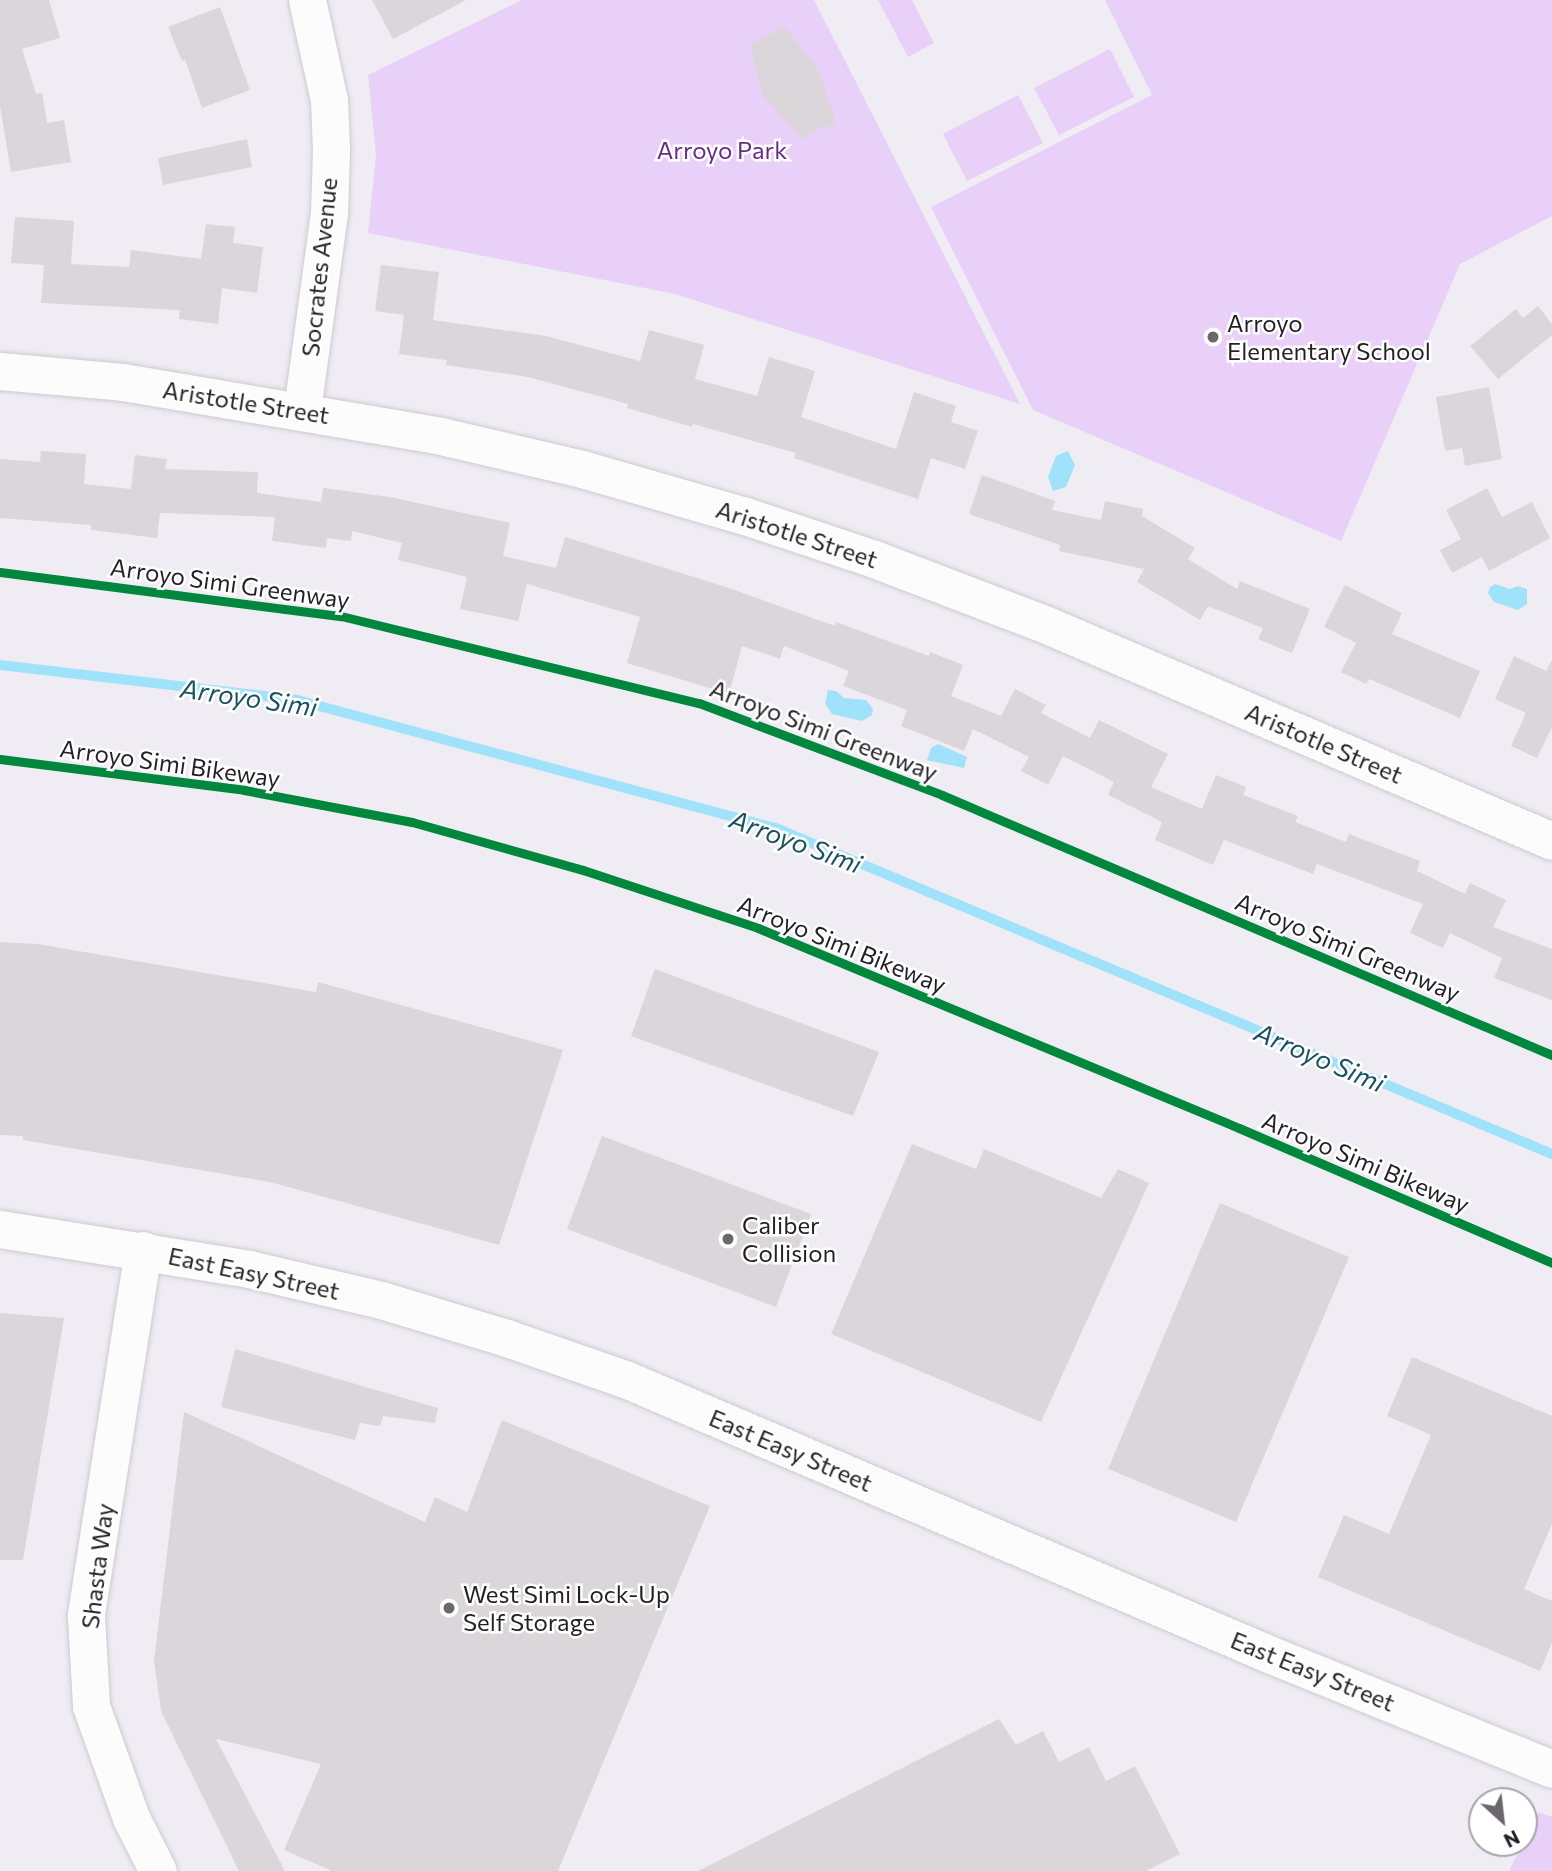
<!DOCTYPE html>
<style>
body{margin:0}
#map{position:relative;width:1552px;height:1871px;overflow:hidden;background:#f0ecf4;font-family:Commissioner,sans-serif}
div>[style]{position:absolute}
.green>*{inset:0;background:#e8d0f8}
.water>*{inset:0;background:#a0e2fa}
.stream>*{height:10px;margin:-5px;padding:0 5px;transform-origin:5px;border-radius:5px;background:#a0e2fa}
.building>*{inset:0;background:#dbd6d9}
.roads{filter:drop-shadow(0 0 2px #cecad0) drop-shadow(0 0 2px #cecad0)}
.minor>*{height:37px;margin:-18.5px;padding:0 18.5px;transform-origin:18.5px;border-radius:18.5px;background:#fdfcfd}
.cycleway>*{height:9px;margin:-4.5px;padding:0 4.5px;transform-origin:4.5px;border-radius:4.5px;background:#00873e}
.dots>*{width:19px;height:19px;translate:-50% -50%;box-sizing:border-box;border:4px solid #fff;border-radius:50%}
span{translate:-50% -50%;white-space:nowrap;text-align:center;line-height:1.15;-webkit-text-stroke:5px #fff;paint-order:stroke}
.park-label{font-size:24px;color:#692988}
.street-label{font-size:24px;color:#231f25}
.poi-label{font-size:24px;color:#231f25}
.left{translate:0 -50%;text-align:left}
.water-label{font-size:26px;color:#1a5161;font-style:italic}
.north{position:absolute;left:1468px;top:1787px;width:70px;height:70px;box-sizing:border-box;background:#fff;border:2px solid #a7a5a8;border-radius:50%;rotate:153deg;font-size:19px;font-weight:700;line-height:28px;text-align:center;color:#231f25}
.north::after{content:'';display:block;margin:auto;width:24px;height:32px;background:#6b676d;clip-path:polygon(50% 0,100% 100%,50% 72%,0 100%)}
</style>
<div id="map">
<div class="green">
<i style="clip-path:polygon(522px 0,814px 0,1020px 404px,675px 294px,368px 233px,376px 155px,368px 75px)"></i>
<i style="clip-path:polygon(878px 0,912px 0,934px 43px,908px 57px)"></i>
<i style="clip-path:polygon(1105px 0,1552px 0,1552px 216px,1460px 264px,1341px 541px,1033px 410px,931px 207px,1152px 95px)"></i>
<i style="clip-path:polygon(1110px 49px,1134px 97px,1059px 135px,1034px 88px)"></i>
<i style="clip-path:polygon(1018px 95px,1043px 143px,967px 181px,943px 134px)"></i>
<i style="clip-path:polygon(1539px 1812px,1552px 1817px,1552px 1871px,1509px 1871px)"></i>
</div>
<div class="water">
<i style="clip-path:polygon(1068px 451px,1075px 465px,1066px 487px,1053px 491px,1048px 477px,1056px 456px)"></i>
<i style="clip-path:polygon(1495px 584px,1510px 589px,1518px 586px,1527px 589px,1527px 604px,1518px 610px,1494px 602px,1488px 593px,1490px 587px)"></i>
<i style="clip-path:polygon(828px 690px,836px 691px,844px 698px,866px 700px,873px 709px,872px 715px,862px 721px,832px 714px,825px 704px)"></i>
<i style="clip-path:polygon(938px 744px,967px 757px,964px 768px,927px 760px,931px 748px)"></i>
</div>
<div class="stream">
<i style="left:0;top:665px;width:299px;rotate:6.7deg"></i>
<i style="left:297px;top:700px;width:496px;rotate:15deg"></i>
<i style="left:776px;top:828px;width:842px;rotate:22.79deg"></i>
</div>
<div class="building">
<i style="clip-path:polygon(0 0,49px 0,60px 38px,22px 49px,36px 94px,42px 93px,47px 123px,64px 120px,71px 162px,11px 172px,0 106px)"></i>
<i style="clip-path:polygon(372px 0,466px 0,393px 39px)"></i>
<i style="clip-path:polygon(220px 7px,250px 90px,202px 108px,185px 60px,182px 61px,168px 27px)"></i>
<i style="clip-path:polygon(785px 27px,819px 71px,836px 124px,819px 129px,804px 139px,763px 96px,750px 45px)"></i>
<i style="clip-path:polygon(247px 139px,252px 167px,163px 185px,158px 158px)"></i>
<i style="clip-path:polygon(15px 217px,74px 221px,71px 264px,129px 267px,131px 250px,201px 259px,206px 224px,235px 227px,233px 243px,263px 247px,257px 293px,222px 288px,218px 324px,179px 319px,180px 310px,41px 303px,44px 265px,11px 263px)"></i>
<i style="clip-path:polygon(381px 265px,439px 272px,433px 320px,546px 336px,640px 361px,649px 330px,704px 345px,695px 379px,757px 396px,769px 357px,815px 371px,801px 417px,896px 449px,914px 392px,956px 406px,951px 422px,978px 431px,965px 469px,931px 458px,918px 499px,794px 458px,796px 453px,693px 424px,692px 427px,627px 408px,628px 404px,528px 377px,446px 365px,447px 360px,399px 354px,404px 315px,375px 311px)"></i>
<i style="clip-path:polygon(1538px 306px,1552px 324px,1552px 335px,1498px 379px,1470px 346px,1516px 309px,1523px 318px)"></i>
<i style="clip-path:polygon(1489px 387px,1502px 459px,1465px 466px,1462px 448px,1445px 451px,1436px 397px)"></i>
<i style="clip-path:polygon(41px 451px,86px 454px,84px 484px,131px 489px,135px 455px,167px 459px,165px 469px,258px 472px,257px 493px,321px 502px,323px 488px,390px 497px,510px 523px,503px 556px,556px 568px,565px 537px,726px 587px,835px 626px,836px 622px,929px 656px,930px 652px,963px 665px,951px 696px,1001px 716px,1015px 689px,1046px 705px,1041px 713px,1090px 738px,1099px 720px,1168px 754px,1151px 787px,1202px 809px,1216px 775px,1246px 787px,1243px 795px,1298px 816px,1295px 822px,1346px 842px,1349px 834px,1420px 861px,1417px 871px,1465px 894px,1470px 883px,1506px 900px,1493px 927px,1552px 949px,1552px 1000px,1494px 978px,1502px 958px,1450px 933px,1443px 948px,1410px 933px,1423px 904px,1317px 864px,1313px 874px,1224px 840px,1213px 865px,1155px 840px,1162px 822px,1108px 795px,1114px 782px,1063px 756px,1048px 785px,1021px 771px,1029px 757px,973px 729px,964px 751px,901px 726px,907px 710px,843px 686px,849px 671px,784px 646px,780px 659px,742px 646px,729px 694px,627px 663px,640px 617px,527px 584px,518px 621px,460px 609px,467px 577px,398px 560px,402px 543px,352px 531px,351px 541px,327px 538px,326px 548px,272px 541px,275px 517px,160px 513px,157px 538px,91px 530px,91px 525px,0 518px,0 459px,40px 462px)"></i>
<i style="clip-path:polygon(982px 475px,1055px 501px,1052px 510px,1101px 520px,1105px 501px,1143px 509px,1142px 516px,1195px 548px,1188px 559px,1237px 589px,1240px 581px,1310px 609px,1292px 653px,1258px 639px,1263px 628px,1208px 606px,1200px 620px,1137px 582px,1144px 569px,1059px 551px,1060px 545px,969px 514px)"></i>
<i style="clip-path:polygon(1487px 488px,1502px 517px,1532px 502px,1550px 538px,1489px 571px,1482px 557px,1452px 573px,1440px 550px,1461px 539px,1446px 510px)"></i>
<i style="clip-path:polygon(1345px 585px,1402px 613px,1392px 634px,1480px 671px,1460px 718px,1369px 679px,1366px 684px,1341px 672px,1356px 643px,1324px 627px)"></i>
<i style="clip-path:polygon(1514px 656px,1546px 671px,1552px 660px,1552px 727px,1537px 758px,1511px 746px,1526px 713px,1495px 699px)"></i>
<i style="clip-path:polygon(0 942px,38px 944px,316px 992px,318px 982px,563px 1050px,499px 1245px,270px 1182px,23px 1140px,23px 1136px,0 1135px)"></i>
<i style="clip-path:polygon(655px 969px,879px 1052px,853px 1116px,631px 1036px)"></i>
<i style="clip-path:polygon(602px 1136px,811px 1214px,776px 1307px,567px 1229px)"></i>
<i style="clip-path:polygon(912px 1144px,976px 1169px,984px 1149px,1101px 1198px,1118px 1169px,1149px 1183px,1041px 1422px,831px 1334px)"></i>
<i style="clip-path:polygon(1220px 1203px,1349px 1257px,1236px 1522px,1108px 1469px)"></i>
<i style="clip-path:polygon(0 1313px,64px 1318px,23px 1560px,0 1560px)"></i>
<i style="clip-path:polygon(235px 1349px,438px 1408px,435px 1423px,383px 1416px,380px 1426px,360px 1423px,355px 1440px,221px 1407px)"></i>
<i style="clip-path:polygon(1412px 1357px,1552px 1416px,1552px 1524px,1524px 1589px,1552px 1601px,1552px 1643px,1540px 1671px,1318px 1577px,1344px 1515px,1389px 1534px,1431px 1435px,1387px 1416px)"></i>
<i style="clip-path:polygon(184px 1412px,425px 1522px,435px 1497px,467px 1512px,502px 1420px,710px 1506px,558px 1871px,332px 1871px,284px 1850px,321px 1764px,216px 1739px,285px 1871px,239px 1871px,161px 1711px,154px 1661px)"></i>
<i style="clip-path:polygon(999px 1719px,1016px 1745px,1043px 1731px,1059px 1762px,1089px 1747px,1106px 1781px,1135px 1766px,1180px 1854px,1146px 1871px,698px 1871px)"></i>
</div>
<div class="roads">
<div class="minor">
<i style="left:0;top:371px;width:123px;rotate:5.1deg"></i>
<i style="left:123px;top:382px;width:323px;rotate:9.6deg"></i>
<i style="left:441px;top:436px;width:145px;rotate:13.2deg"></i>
<i style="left:582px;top:469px;width:170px;rotate:16.1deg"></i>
<i style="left:745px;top:516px;width:136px;rotate:18.4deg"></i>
<i style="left:874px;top:559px;width:187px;rotate:20.9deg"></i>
<i style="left:1049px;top:626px;width:547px;rotate:23.14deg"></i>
<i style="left:302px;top:410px;width:198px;rotate:-82.2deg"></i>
<i style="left:329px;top:214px;width:65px;rotate:-88.2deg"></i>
<i style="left:331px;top:149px;width:49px;rotate:-92.3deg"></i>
<i style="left:329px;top:100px;width:102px;rotate:-102.4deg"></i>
<i style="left:0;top:1229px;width:252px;rotate:9.1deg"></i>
<i style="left:249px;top:1269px;width:136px;rotate:13.2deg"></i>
<i style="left:381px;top:1300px;width:132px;rotate:16.8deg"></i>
<i style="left:507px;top:1338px;width:125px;rotate:19.2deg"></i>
<i style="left:625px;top:1379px;width:695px;rotate:23.13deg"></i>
<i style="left:1264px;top:1652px;width:311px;rotate:22.1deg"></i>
<i style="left:143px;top:1250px;width:370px;rotate:98.9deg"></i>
<i style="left:86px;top:1616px;width:90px;rotate:86.8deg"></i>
<i style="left:91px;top:1706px;width:119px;rotate:70.3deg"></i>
<i style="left:131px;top:1818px;width:59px;rotate:63deg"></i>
</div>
</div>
<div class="cycleway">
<i style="left:0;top:572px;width:344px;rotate:7.4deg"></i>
<i style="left:341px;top:616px;width:368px;rotate:13.7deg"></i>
<i style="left:699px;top:703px;width:260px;rotate:20.7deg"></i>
<i style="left:942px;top:795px;width:663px;rotate:23.09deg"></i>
<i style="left:0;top:759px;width:246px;rotate:7.2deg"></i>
<i style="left:244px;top:790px;width:171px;rotate:10.8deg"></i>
<i style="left:412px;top:822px;width:178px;rotate:15.7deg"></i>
<i style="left:583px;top:870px;width:184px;rotate:18.3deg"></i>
<i style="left:758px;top:928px;width:521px;rotate:22.58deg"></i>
<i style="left:1239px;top:1128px;width:341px;rotate:23.3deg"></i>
</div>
<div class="dots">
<i style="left:1213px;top:337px;background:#6b676d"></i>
<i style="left:728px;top:1239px;background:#6b676d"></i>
<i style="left:449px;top:1608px;background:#6b676d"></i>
</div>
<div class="park-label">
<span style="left:722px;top:150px">Arroyo Park</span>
</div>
<div class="street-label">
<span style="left:319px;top:267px;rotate:-84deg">Socrates Avenue</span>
<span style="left:246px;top:402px;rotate:9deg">Aristotle Street</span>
<span style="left:797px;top:534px;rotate:18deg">Aristotle Street</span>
<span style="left:230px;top:583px;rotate:8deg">Arroyo Simi Greenway</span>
<span style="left:824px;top:730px;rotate:21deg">Arroyo Simi Greenway</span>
<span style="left:1324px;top:743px;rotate:23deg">Aristotle Street</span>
<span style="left:170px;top:763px;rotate:8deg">Arroyo Simi Bikeway</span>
<span style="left:842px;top:944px;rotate:22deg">Arroyo Simi Bikeway</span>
<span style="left:1348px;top:947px;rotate:23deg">Arroyo Simi Greenway</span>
<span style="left:1366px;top:1162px;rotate:23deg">Arroyo Simi Bikeway</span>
<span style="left:254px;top:1273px;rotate:12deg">East Easy Street</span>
<span style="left:791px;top:1450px;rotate:23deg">East Easy Street</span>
<span style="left:97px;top:1566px;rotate:-83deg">Shasta Way</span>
<span style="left:1313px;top:1671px;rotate:22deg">East Easy Street</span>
</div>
<div class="poi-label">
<span class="left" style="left:1227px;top:337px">Arroyo<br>Elementary School</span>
<span class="left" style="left:742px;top:1239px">Caliber<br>Collision</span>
<span class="left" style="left:463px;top:1608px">West Simi Lock-Up<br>Self Storage</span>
</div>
<div class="water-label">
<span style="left:249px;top:697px;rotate:8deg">Arroyo Simi</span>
<span style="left:796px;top:841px;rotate:20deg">Arroyo Simi</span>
<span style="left:1320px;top:1057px;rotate:23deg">Arroyo Simi</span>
</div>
<div class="north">N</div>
</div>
